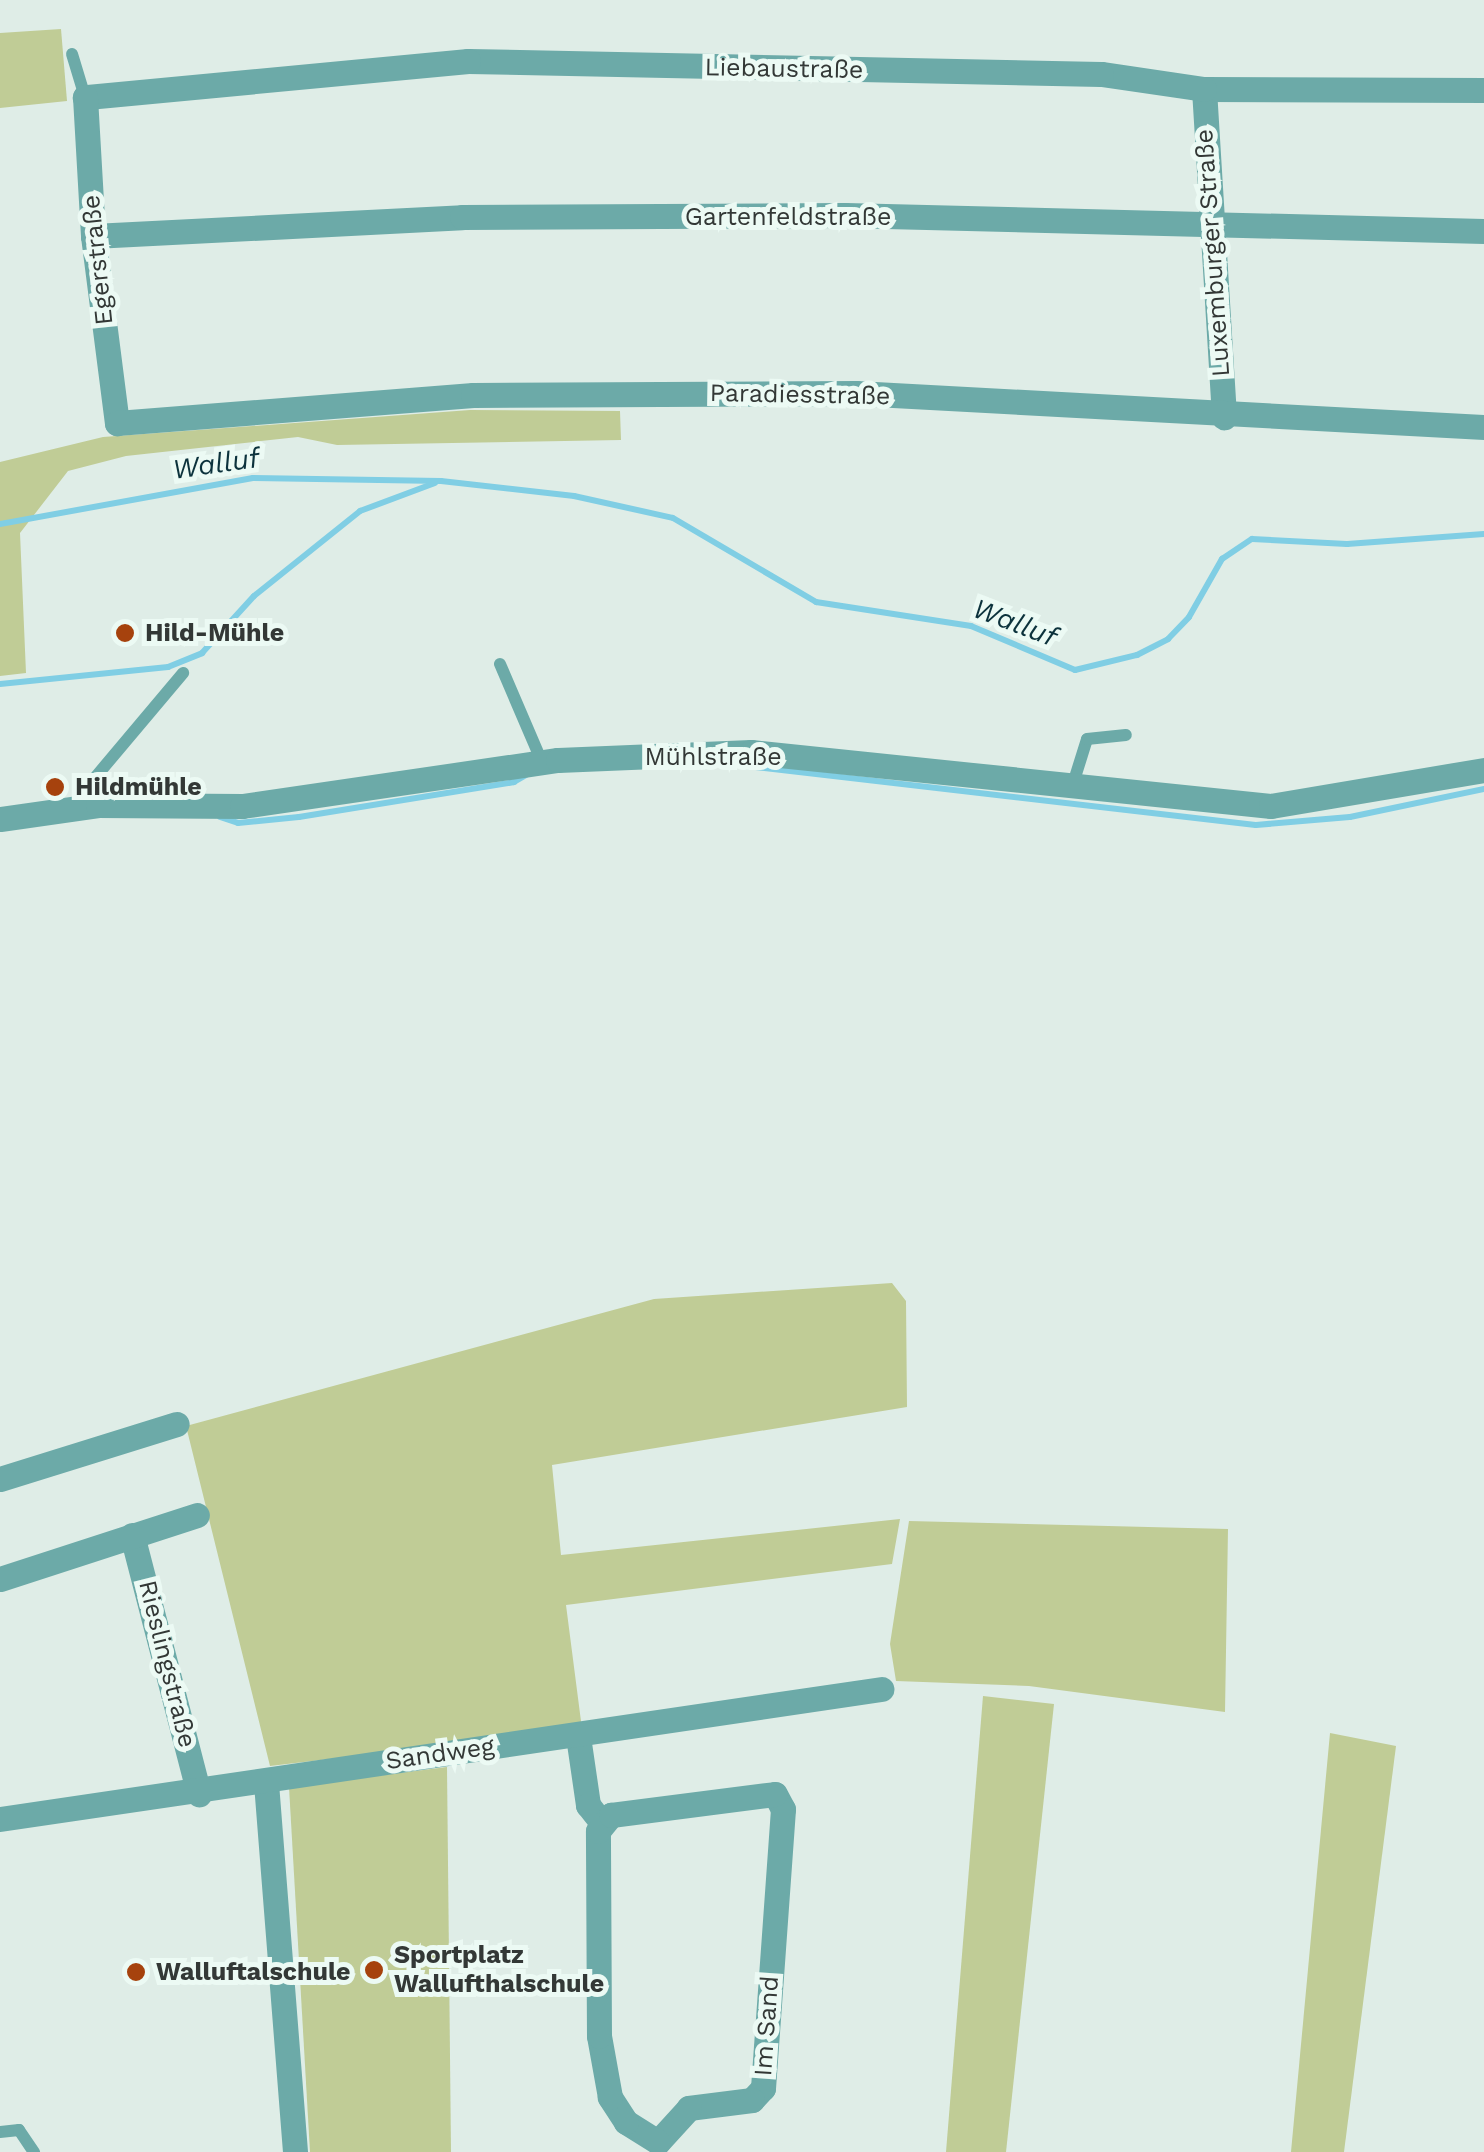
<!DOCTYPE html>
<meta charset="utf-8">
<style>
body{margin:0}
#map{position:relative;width:1484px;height:2152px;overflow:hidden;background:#dfede7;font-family:"Work Sans",sans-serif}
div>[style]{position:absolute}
.green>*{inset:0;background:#c0cc96}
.stream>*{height:6px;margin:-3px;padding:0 3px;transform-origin:3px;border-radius:3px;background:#80cee4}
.lane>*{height:12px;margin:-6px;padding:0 6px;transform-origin:6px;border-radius:6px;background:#6caaa8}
.street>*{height:25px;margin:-12.5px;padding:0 12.5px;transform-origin:12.5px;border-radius:12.5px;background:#6caaa8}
.dots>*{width:28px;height:28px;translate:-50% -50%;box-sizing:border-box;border:5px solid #ecfaf4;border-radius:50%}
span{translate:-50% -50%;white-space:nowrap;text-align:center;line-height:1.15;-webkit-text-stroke:10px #ecfaf4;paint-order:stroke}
.street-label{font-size:25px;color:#333836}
.poi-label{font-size:25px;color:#333836;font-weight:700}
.left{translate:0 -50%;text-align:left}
.water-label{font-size:28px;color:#0c323c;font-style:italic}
</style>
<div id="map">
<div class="green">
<i style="clip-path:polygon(61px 29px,67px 101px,0 108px,0 33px)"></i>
<i style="clip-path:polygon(470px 410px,620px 411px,621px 440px,337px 445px,298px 437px,126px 456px,68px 471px,20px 533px,26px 673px,0 676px,0 462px,103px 437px)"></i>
<i style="clip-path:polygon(892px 1283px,906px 1301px,907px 1407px,552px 1465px,561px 1555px,900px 1519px,892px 1564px,566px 1605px,582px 1729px,270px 1766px,186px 1426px,654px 1299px)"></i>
<i style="clip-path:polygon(909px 1521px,1228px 1529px,1225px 1712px,1029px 1686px,896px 1681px,890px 1644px)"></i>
<i style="clip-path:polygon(983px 1696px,1054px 1704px,1006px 2152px,946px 2152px)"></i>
<i style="clip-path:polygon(1330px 1733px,1396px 1746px,1344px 2152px,1291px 2152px)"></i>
<i style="clip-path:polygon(447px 1767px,451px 2152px,310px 2152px,289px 1787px)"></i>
</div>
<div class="stream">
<i style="left:0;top:524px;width:257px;rotate:-10.3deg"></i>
<i style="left:253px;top:478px;width:188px;rotate:0.9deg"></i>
<i style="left:441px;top:481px;width:134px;rotate:6.4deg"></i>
<i style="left:574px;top:496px;width:101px;rotate:12.5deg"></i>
<i style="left:673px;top:518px;width:166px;rotate:30.4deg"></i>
<i style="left:816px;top:602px;width:157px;rotate:8.8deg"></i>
<i style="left:971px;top:626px;width:113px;rotate:22.9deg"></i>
<i style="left:1075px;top:670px;width:64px;rotate:-13.6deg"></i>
<i style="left:1137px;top:655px;width:35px;rotate:-27deg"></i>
<i style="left:1168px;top:639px;width:30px;rotate:-46deg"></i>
<i style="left:1189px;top:617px;width:67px;rotate:-60.4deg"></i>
<i style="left:1222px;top:559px;width:36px;rotate:-34deg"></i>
<i style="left:1252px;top:539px;width:95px;rotate:3deg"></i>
<i style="left:1347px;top:544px;width:137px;rotate:-4.2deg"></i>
<i style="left:0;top:684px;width:169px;rotate:-5.8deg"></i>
<i style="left:168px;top:667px;width:37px;rotate:-22deg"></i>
<i style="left:202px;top:653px;width:77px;rotate:-47.6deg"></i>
<i style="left:254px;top:596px;width:136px;rotate:-38.7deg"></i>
<i style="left:360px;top:511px;width:80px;rotate:-20.5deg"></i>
<i style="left:738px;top:765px;width:521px;rotate:6.61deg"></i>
<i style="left:1256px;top:825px;width:94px;rotate:-4.9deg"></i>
<i style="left:1350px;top:817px;width:137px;rotate:-11.8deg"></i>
<i style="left:220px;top:817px;width:19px;rotate:18deg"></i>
<i style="left:238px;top:823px;width:61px;rotate:-5.6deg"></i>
<i style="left:299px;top:817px;width:218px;rotate:-9.2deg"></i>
<i style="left:514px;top:782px;width:14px;rotate:-30deg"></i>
</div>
<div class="lane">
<i style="left:72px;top:54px;width:45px;rotate:73.2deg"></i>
<i style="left:500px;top:664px;width:107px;rotate:66.8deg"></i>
<i style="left:1072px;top:787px;width:50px;rotate:-72.6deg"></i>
<i style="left:1087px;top:739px;width:39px;rotate:-6deg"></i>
<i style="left:98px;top:805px;width:25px;rotate:-101deg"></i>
<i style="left:93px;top:780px;width:140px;rotate:-49.9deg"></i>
<i style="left:0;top:2132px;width:19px;rotate:-6deg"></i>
<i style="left:19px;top:2130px;width:27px;rotate:56deg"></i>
</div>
<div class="street">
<i style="left:1204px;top:89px;width:329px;rotate:86.5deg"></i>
<i style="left:1484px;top:90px;width:280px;rotate:-179.8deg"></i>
<i style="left:1204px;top:89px;width:104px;rotate:-171.7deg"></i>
<i style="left:1101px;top:74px;width:633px;rotate:-178.82deg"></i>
<i style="left:468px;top:61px;width:385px;rotate:174.6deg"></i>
<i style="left:85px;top:97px;width:139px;rotate:86.7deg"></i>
<i style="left:93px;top:236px;width:189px;rotate:82.7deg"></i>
<i style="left:117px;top:423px;width:357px;rotate:-4.5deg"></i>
<i style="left:473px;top:395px;width:383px;rotate:-0.3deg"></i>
<i style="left:856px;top:393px;width:629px;rotate:3.1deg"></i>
<i style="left:93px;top:236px;width:369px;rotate:-2.9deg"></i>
<i style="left:462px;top:217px;width:383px;rotate:-0.3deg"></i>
<i style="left:845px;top:215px;width:639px;rotate:1.43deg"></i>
<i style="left:0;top:819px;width:99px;rotate:-8.1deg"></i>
<i style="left:98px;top:805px;width:144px;rotate:0.4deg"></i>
<i style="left:242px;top:806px;width:319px;rotate:-8.3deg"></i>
<i style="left:558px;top:760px;width:193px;rotate:-2.4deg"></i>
<i style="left:751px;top:752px;width:523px;rotate:5.93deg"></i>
<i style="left:1271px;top:806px;width:216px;rotate:-9.6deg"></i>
<i style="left:0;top:1479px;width:185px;rotate:-17.3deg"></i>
<i style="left:132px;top:1535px;width:268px;rotate:75.5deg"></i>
<i style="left:0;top:1579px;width:207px;rotate:-18deg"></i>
<i style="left:579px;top:1743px;width:63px;rotate:81.7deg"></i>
<i style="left:588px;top:1805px;width:23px;rotate:52deg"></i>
<i style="left:266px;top:1783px;width:370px;rotate:85.5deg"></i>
<i style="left:775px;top:1794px;width:17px;rotate:62deg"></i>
<i style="left:783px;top:1809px;width:280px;rotate:94.1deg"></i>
<i style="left:763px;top:2088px;width:16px;rotate:133deg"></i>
<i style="left:752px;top:2100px;width:64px;rotate:172.8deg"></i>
<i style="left:689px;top:2108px;width:46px;rotate:132.4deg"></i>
<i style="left:658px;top:2142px;width:38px;rotate:-148deg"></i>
<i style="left:626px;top:2122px;width:30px;rotate:-123deg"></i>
<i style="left:610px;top:2097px;width:62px;rotate:-100.2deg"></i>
<i style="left:599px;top:2036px;width:205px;rotate:-90.3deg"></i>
<i style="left:598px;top:1831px;width:21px;rotate:-51deg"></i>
<i style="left:611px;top:1815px;width:165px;rotate:-7.3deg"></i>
<i style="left:0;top:1819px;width:891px;rotate:-8.39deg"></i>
</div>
<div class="dots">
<i style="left:125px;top:633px;background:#a6420d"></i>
<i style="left:55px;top:787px;background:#a6420d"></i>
<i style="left:374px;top:1970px;background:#a6420d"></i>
<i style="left:136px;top:1972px;background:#a6420d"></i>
</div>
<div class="street-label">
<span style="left:784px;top:69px;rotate:1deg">Liebaustraße</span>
<span style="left:788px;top:217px">Gartenfeldstraße</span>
<span style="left:1213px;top:253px;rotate:-94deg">Luxemburger Straße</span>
<span style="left:98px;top:260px;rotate:-96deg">Egerstraße</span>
<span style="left:800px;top:395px;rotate:1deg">Paradiesstraße</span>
<span style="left:713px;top:757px">Mühlstraße</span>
<span style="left:167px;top:1664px;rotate:76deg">Rieslingstraße</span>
<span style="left:440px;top:1754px;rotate:-8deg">Sandweg</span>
<span style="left:767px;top:2026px;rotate:-86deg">Im Sand</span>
</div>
<div class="poi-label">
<span class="left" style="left:145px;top:633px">Hild-Mühle</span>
<span class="left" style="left:75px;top:787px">Hildmühle</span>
<span class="left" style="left:394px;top:1970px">Sportplatz<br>Wallufthalschule</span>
<span class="left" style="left:156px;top:1972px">Walluftalschule</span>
</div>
<div class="water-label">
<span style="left:216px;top:464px;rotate:-8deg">Walluf</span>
<span style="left:1015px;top:623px;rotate:21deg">Walluf</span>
</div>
</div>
